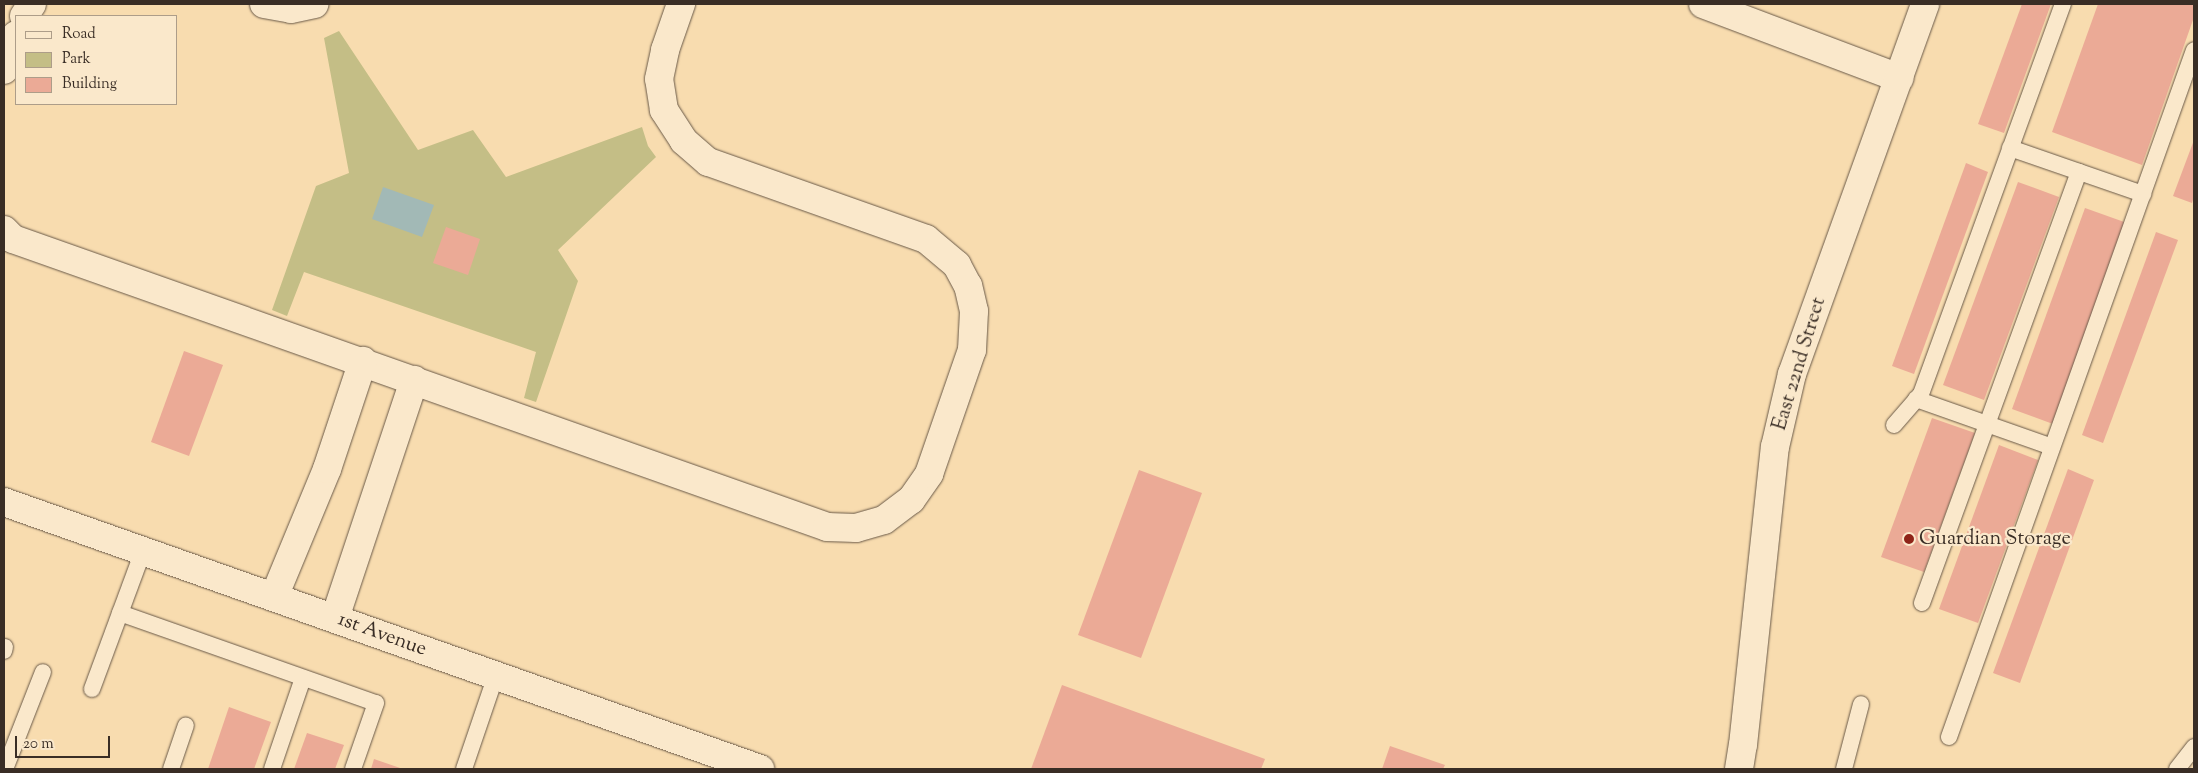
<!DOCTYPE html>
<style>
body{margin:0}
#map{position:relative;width:2198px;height:773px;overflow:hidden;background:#f8dcaf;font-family:"Sorts Mill Goudy",serif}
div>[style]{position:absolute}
.green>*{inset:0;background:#c4be86}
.water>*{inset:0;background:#a2b9b6}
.building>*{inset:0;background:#ebaa96}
.roads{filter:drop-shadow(0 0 1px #695948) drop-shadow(0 0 1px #695948)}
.service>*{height:16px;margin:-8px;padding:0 8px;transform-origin:8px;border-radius:8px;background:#fae8cb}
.minor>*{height:28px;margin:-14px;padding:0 14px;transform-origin:14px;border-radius:14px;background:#fae8cb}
.tertiary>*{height:28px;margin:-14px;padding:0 14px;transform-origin:14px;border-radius:14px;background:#fae8cb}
.secondary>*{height:28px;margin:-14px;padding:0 14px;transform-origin:14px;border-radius:14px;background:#fae8cb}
.dots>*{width:14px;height:14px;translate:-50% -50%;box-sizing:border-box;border:2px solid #fae8cb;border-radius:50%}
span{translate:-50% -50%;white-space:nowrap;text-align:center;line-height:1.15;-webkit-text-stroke:4.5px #fae8cb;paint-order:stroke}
.street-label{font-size:20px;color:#392d25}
.poi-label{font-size:20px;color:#392d25}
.left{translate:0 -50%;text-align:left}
.frame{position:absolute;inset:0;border:5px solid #392d25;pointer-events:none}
.legend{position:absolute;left:15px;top:15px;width:162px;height:90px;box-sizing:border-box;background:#fae8cb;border:1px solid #ad9d89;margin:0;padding:6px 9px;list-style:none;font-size:15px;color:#392d25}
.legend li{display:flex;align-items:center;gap:10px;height:25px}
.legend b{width:25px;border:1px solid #ad9d89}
.scale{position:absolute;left:15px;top:736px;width:95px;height:22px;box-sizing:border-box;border:2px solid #392d25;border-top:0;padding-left:6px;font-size:15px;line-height:18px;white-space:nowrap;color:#392d25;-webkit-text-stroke:4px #fae8cb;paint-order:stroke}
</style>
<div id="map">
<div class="green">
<i style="clip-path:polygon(339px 31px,418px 150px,473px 130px,506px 177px,642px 127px,648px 146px,656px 157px,558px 250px,578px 281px,536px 402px,524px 398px,536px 352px,304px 272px,287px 316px,272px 310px,316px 186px,349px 173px,324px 38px)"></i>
</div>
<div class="water">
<i style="clip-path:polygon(383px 187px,434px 205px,422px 237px,372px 219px)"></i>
</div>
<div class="building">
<i style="clip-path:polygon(2022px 4px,2051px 4px,2004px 133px,1978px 124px)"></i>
<i style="clip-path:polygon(2098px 4px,2194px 4px,2194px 17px,2142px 165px,2052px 132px)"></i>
<i style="clip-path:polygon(2194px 140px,2194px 196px,2192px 203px,2173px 196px)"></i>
<i style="clip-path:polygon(1966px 163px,1988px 172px,1914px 374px,1892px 366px)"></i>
<i style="clip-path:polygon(2018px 182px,2059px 197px,1984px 400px,1943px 385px)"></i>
<i style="clip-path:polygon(2085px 208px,2127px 223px,2053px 424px,2012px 409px)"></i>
<i style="clip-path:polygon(446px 227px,480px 239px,468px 275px,433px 263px)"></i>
<i style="clip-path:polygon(2156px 232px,2178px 240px,2103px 443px,2082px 435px)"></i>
<i style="clip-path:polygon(184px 351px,223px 365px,189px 456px,151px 442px)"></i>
<i style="clip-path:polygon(1932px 418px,1975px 433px,1924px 572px,1881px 557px)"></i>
<i style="clip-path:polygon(1999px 445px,2038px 460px,1978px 623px,1939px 609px)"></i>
<i style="clip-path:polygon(2068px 469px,2094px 480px,2020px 683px,1993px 673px)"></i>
<i style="clip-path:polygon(1139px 470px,1202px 493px,1141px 658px,1078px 635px)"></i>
<i style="clip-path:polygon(1062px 685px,1265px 759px,1261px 769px,1031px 769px)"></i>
<i style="clip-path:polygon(229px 707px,271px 722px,254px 769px,208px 769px)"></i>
<i style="clip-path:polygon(307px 733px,344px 745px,335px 769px,294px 769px)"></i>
<i style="clip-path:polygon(1390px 746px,1445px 765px,1443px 769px,1382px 769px)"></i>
<i style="clip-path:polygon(374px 759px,403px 769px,371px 769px)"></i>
</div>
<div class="roads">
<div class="service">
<i style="left:2010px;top:148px;width:141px;rotate:19.1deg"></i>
<i style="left:1916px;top:399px;width:144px;rotate:19.4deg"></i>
<i style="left:1894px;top:425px;width:41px;rotate:-48.9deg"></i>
<i style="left:1921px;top:394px;width:415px;rotate:-70deg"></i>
<i style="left:1922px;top:603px;width:459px;rotate:-70deg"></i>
<i style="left:120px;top:613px;width:271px;rotate:19.4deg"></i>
<i style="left:376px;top:703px;width:70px;rotate:109.2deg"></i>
<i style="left:4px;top:651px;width:4px;rotate:-76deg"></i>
<i style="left:92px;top:689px;width:147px;rotate:-69.7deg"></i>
<i style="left:1949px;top:737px;width:729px;rotate:-70.37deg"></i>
<i style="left:5px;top:769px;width:104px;rotate:-68.6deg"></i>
<i style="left:171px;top:769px;width:46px;rotate:-71.2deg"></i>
<i style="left:272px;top:769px;width:96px;rotate:-71.2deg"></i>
<i style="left:464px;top:769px;width:99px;rotate:-71.2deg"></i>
<i style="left:1844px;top:769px;width:67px;rotate:-75.3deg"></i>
<i style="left:2177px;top:769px;width:28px;rotate:-52deg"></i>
</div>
<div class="minor">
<i style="left:264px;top:4px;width:27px;rotate:10deg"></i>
<i style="left:291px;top:9px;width:24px;rotate:-12deg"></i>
<i style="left:1703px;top:4px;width:210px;rotate:20.7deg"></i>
<i style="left:24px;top:16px;width:14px;rotate:-56deg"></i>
<i style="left:4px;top:70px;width:37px;rotate:-71deg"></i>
<i style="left:4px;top:230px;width:13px;rotate:45deg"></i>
<i style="left:13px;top:239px;width:863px;rotate:19.48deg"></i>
<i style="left:827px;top:527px;width:29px;rotate:2deg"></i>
<i style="left:856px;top:528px;width:29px;rotate:-16deg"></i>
<i style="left:884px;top:520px;width:34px;rotate:-37deg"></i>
<i style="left:911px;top:500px;width:32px;rotate:-55deg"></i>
<i style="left:929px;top:474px;width:131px;rotate:-70.9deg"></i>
<i style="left:972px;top:350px;width:39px;rotate:-87deg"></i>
<i style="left:974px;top:311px;width:26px;rotate:-103deg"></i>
<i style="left:968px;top:286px;width:24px;rotate:-118deg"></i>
<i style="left:957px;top:265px;width:40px;rotate:-140deg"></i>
<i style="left:926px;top:239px;width:231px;rotate:-160.5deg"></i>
<i style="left:708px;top:162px;width:32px;rotate:-139deg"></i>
<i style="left:684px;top:141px;width:37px;rotate:-123deg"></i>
<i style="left:664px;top:110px;width:31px;rotate:-99deg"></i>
<i style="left:659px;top:79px;width:30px;rotate:-78deg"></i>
<i style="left:665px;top:50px;width:49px;rotate:-70.8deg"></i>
<i style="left:274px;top:597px;width:139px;rotate:-67.5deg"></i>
<i style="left:327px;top:469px;width:114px;rotate:-71.6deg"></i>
<i style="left:335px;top:618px;width:251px;rotate:-71.6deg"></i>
</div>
<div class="tertiary">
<i style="left:1739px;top:769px;width:24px;rotate:-81deg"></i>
<i style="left:1743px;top:745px;width:300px;rotate:-83.9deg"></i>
<i style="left:1775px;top:447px;width:75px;rotate:-76.9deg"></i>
<i style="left:1792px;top:374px;width:393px;rotate:-70.2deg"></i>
</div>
<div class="secondary">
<i style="left:4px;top:502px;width:802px;rotate:19.45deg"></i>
</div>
</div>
<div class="dots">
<i style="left:1909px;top:539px;background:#8f2418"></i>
</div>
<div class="street-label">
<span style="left:1800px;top:364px;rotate:-73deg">East 22nd Street</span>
<span style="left:382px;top:635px;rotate:20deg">1st Avenue</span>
</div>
<div class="poi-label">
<span class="left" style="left:1919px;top:539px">Guardian Storage</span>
</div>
<div class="frame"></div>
<ul class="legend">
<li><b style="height:6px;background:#fae8cb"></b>Road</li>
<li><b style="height:14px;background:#c4be86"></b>Park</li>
<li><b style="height:14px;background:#ebaa96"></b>Building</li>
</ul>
<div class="scale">20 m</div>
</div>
